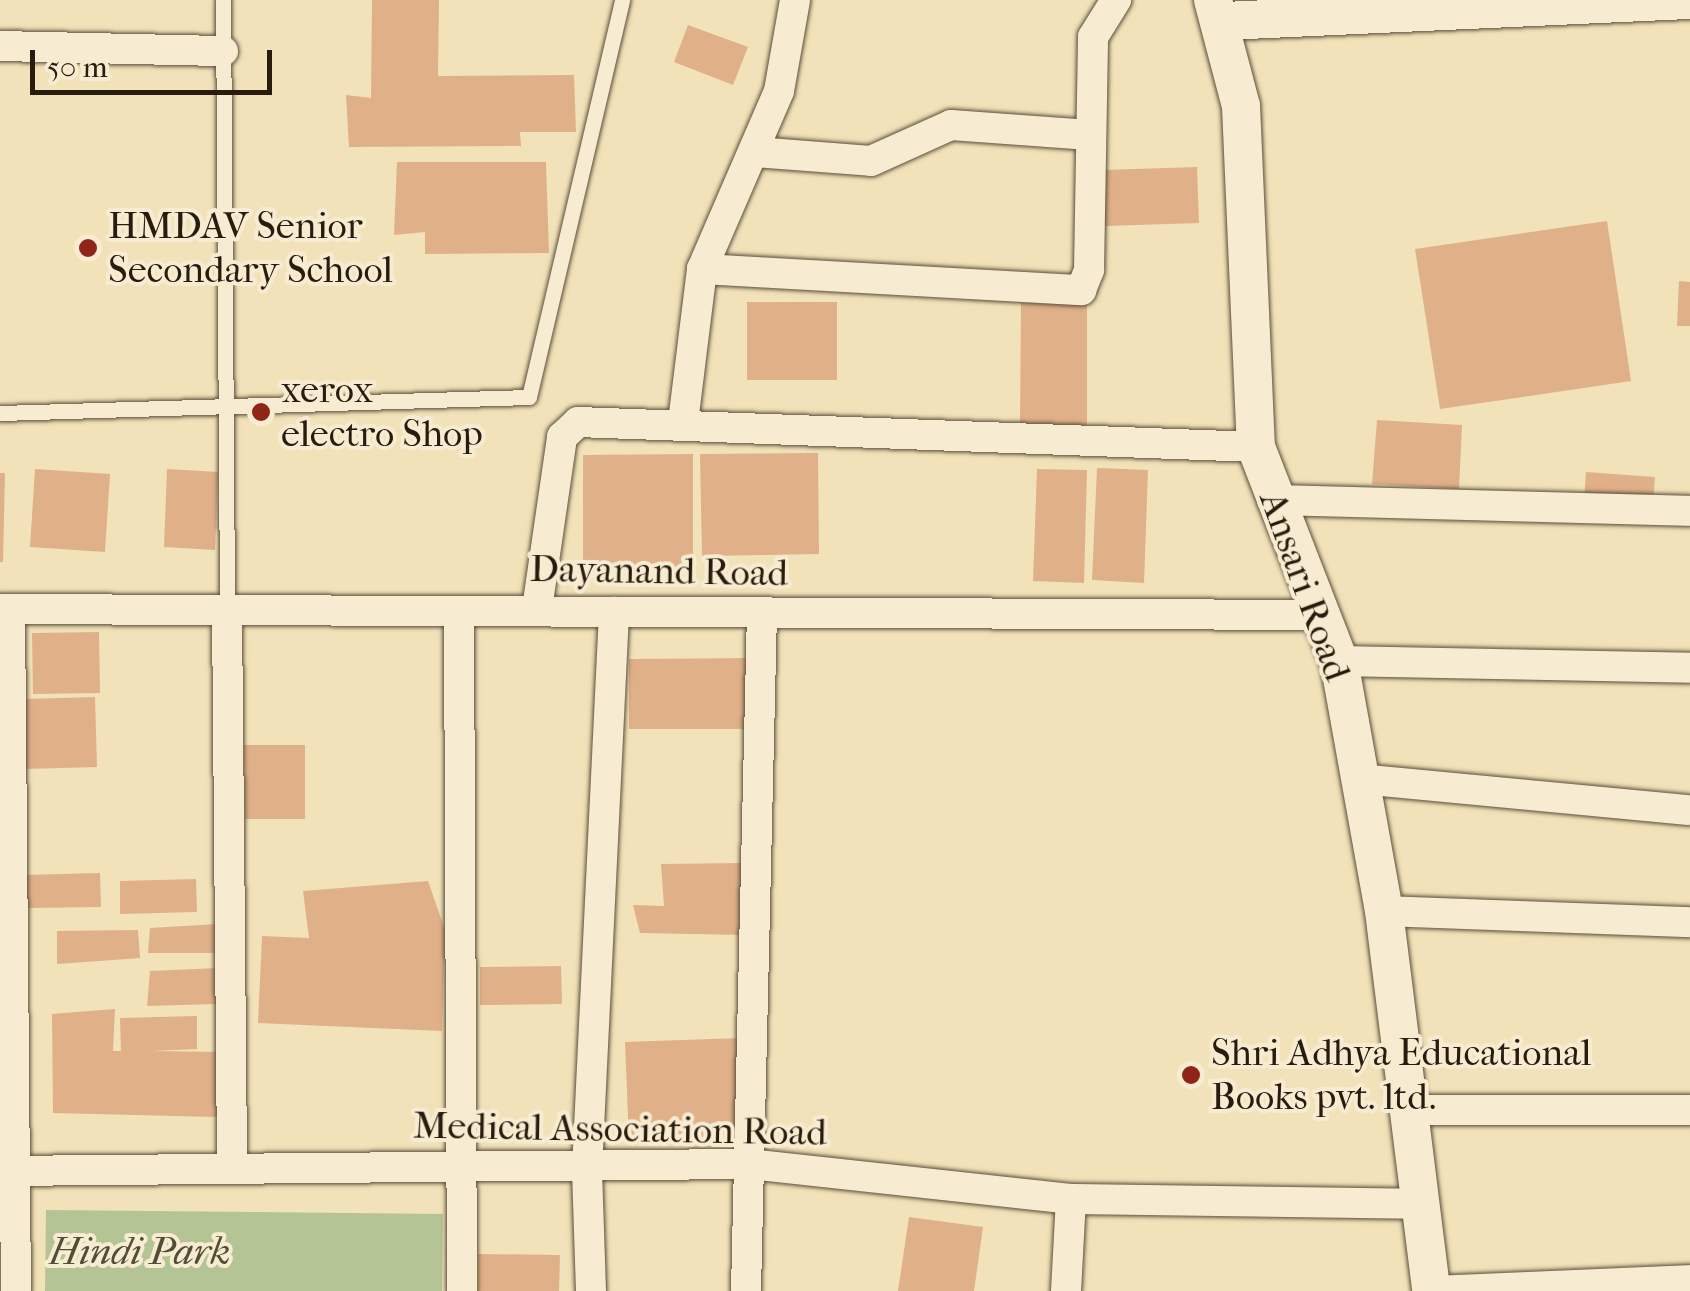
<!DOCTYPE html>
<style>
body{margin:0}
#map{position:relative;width:1690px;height:1291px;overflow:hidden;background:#f2e2b9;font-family:"IM FELL French Canon",serif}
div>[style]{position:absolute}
.green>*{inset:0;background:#b4c494}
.building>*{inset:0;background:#e0b089}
.roads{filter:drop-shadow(0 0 2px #5a4e38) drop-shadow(0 0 2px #5a4e38)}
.service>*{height:15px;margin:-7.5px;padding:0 7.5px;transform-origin:7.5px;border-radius:7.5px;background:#f7ecd2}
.minor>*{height:30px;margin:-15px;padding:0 15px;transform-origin:15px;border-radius:15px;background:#f7ecd2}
.tertiary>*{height:38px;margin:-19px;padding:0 19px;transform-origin:19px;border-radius:19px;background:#f7ecd2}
.dots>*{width:28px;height:28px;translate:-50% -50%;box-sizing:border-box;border:5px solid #f7ecd2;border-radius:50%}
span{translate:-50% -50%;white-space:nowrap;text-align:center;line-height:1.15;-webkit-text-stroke:8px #f7ecd2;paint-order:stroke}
.poi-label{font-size:38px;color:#271c0d}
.left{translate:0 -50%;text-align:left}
.street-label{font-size:38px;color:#271c0d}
.park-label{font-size:38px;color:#514e36;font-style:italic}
.scale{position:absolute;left:30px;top:50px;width:242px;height:45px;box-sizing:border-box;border:5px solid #271c0d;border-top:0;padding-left:12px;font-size:30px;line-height:35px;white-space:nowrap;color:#271c0d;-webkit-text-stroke:8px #f7ecd2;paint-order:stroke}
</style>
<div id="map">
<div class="green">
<i style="clip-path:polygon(46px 1210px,443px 1214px,442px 1291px,45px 1291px)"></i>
</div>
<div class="building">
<i style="clip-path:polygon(372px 0,439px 0,438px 76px,574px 75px,576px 132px,520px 132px,521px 146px,349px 147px,346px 95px,371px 98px)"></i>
<i style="clip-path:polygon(688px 25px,748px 47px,733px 85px,674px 62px)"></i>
<i style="clip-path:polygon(397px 162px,546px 162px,549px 253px,425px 254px,425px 232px,394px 235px)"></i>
<i style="clip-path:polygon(1197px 167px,1199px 223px,1105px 226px,1103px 170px)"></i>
<i style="clip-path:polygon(1607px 221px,1631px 381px,1440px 409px,1415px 249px)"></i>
<i style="clip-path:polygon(1679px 281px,1690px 282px,1690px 326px,1677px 326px)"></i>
<i style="clip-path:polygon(747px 302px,837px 302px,837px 380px,747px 380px)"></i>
<i style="clip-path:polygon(1021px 303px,1087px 304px,1087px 425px,1020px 426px)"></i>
<i style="clip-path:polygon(1377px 420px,1462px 425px,1459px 489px,1372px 484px)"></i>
<i style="clip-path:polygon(818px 453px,819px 554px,702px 556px,700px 454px)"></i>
<i style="clip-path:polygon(693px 454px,693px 571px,583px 571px,583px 455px)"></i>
<i style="clip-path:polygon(1097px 468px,1148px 470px,1144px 583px,1092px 580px)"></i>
<i style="clip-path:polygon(35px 469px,110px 474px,105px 552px,30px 547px)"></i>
<i style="clip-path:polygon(167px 469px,218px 472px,215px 550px,164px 547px)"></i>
<i style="clip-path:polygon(1037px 469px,1087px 470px,1084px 583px,1033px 581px)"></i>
<i style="clip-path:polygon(1586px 472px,1655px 477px,1653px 505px,1584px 500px)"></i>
<i style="clip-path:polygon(0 473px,5px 473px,3px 562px,0 562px)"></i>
<i style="clip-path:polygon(99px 632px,100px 693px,33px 694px,32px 633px)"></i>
<i style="clip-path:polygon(758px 658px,758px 729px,629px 729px,629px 659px)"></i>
<i style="clip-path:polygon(95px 697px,97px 767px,26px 769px,24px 699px)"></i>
<i style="clip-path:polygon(244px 745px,305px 745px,305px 819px,245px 819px)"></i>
<i style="clip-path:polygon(743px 863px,744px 935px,640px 933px,633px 905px,664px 906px,661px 864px)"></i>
<i style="clip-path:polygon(100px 873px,101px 907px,24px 908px,23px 875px)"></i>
<i style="clip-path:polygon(196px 879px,197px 912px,120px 914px,120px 881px)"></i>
<i style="clip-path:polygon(428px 881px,455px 959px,444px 959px,442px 1031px,258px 1023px,262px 936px,309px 938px,303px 891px)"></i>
<i style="clip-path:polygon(218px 924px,222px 953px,148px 953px,150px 928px)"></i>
<i style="clip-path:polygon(138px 930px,140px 958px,57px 964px,57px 931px)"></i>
<i style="clip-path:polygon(561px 966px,562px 1004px,480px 1005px,480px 967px)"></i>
<i style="clip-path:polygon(218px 968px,216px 1004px,147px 1006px,150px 971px)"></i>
<i style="clip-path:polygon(115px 1009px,113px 1051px,121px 1051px,120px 1018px,197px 1016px,197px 1049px,151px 1051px,223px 1052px,217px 1117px,53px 1113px,52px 1014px)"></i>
<i style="clip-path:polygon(741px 1038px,745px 1138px,629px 1142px,625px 1042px)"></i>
<i style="clip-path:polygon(909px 1217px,983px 1227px,974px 1291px,898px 1291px)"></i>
<i style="clip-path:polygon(478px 1254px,560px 1255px,559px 1291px,478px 1291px)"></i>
</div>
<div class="roads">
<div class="service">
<i style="left:223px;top:0;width:610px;rotate:89.62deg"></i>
<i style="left:0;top:413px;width:529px;rotate:-1.73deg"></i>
<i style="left:529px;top:397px;width:408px;rotate:-76.8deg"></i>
</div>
<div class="minor">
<i style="left:0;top:46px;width:223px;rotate:1.3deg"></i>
<i style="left:755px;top:152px;width:116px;rotate:4.4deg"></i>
<i style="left:871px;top:161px;width:88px;rotate:-24.2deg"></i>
<i style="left:951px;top:125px;width:139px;rotate:4.1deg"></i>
<i style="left:702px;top:269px;width:380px;rotate:3.2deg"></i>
<i style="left:1081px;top:290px;width:22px;rotate:-68deg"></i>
<i style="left:1089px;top:270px;width:233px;rotate:-89deg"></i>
<i style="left:1093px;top:37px;width:44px;rotate:-58.1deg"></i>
<i style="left:683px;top:422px;width:154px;rotate:-82.9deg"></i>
<i style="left:702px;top:269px;width:194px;rotate:-66.6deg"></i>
<i style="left:779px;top:91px;width:92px;rotate:-80deg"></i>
<i style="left:1272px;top:500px;width:418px;rotate:1.5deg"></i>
<i style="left:0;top:609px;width:1317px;rotate:0.26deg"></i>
<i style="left:537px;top:609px;width:174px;rotate:-81.7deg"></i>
<i style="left:562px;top:437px;width:22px;rotate:-43deg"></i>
<i style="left:578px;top:422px;width:678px;rotate:2.11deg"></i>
<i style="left:10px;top:610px;width:681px;rotate:89.5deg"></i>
<i style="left:227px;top:610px;width:555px;rotate:89.48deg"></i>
<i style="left:459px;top:612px;width:679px;rotate:89.75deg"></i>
<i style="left:1339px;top:661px;width:351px;rotate:1.1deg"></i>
<i style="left:1360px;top:779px;width:331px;rotate:5.4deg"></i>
<i style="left:1384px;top:911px;width:306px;rotate:2.1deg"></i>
<i style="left:1410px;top:1110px;width:280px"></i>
<i style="left:0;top:1171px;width:749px;rotate:-0.54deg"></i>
<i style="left:749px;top:1164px;width:324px;rotate:6.2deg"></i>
<i style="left:1071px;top:1199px;width:346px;rotate:0.8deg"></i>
<i style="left:591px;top:1291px;width:122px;rotate:-91.9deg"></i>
<i style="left:587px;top:1169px;width:558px;rotate:-87.22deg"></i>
<i style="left:746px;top:1291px;width:678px;rotate:-88.65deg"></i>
<i style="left:1066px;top:1291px;width:92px;rotate:-86.9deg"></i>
<i style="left:1431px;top:1291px;width:259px;rotate:-2.4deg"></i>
</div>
<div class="tertiary">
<i style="left:1213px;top:0;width:110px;rotate:75.2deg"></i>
<i style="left:1241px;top:106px;width:341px;rotate:87.5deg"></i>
<i style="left:1256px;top:447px;width:230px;rotate:68.8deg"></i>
<i style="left:1339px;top:661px;width:254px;rotate:79.8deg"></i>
<i style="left:1384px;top:911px;width:383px;rotate:82.9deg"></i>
<i style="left:1225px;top:21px;width:465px;rotate:-2.6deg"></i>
</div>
</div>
<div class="dots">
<i style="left:88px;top:248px;background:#8f2418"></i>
<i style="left:261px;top:412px;background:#8f2418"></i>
<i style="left:1191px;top:1075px;background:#8f2418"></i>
</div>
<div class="poi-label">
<span class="left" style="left:108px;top:248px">HMDAV Senior<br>Secondary School</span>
<span class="left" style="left:281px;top:412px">xerox<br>electro Shop</span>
<span class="left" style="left:1211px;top:1075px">Shri Adhya Educational<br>Books pvt. ltd.</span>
</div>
<div class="street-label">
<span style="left:659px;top:571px;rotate:1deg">Dayanand Road</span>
<span style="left:1305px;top:586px;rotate:70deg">Ansari Road</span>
<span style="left:620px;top:1129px;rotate:1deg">Medical Association Road</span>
</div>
<div class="park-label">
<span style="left:140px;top:1252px">Hindi Park</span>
</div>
<div class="scale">50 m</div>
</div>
